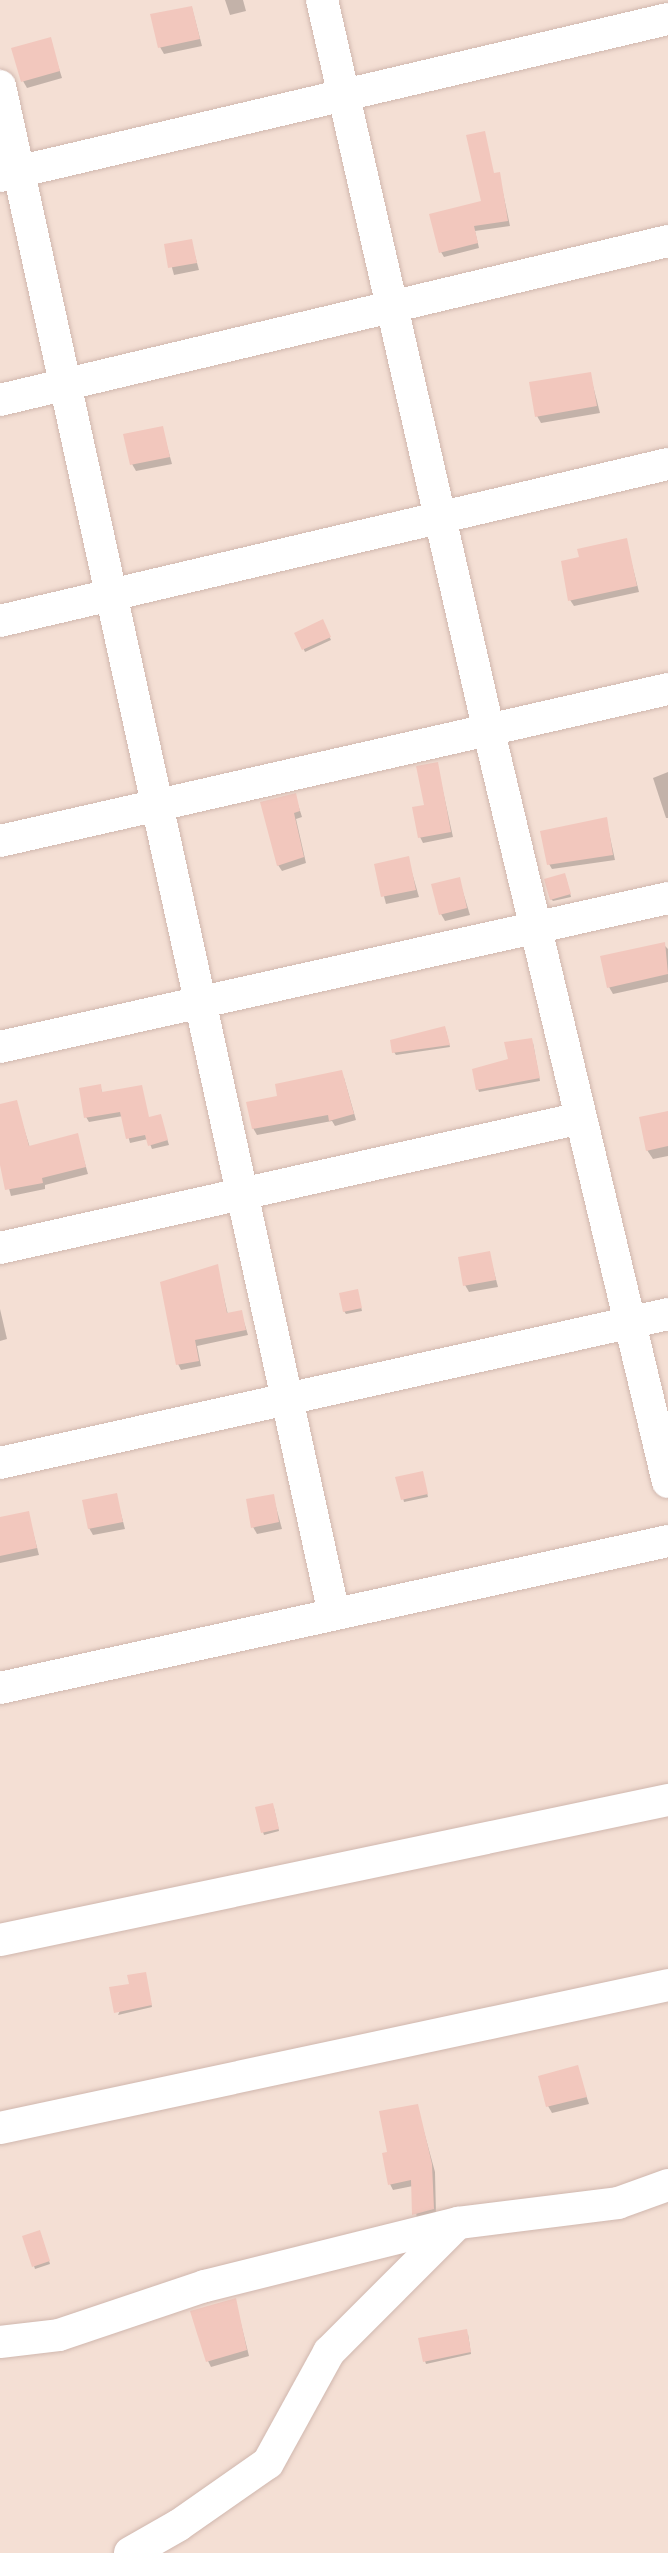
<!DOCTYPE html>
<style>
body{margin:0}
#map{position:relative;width:668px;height:2553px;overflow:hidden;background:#fdefe6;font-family:"Fira Sans Condensed",sans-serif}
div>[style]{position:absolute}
.residential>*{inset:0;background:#f4dfd4}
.shadow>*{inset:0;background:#0003}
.building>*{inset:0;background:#f2c7bd}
.roads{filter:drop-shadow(0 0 2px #d0b7ae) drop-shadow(0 0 2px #d0b7ae)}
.minor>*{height:32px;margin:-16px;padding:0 16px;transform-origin:16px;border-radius:16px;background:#fff}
span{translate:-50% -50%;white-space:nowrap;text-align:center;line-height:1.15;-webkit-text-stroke:7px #fff4ec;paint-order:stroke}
</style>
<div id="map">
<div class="residential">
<i style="clip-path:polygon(0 0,668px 0,668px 2553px,0 2553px)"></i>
</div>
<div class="shadow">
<i style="clip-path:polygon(225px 0,243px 0,246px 11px,230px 15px)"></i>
<i style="clip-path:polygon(192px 8px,202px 46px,164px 54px,160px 47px)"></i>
<i style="clip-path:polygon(50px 40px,62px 78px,27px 88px,23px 81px)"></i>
<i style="clip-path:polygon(499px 174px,510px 226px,475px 231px,479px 248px,444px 257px,441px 252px,483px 203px,494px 175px)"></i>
<i style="clip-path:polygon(191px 241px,199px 270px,174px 275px,166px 246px)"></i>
<i style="clip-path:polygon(590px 374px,600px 413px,541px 423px,537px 416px)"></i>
<i style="clip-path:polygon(162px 428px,172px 464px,136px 471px,132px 464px)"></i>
<i style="clip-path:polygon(626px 541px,639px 592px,574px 606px,570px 600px)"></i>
<i style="clip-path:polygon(322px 622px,331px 640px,305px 652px,297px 634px)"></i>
<i style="clip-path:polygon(437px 764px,453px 837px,423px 843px,420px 837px)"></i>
<i style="clip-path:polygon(668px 772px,668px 818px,666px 818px,653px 778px)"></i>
<i style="clip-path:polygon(295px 795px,302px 817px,296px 819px,306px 863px,282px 871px,278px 865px)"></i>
<i style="clip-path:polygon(606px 819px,615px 860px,552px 869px,549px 864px)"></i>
<i style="clip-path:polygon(408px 859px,419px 897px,386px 904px,376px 865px)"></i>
<i style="clip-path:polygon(566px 878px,571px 897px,553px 901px,551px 899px)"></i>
<i style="clip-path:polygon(459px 879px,470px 915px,445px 921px,441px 914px)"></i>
<i style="clip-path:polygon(664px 945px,668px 949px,668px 982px,613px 994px,609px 987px)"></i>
<i style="clip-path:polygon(446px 1031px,450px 1047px,396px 1055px,394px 1052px)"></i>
<i style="clip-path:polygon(533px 1043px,540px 1081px,479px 1092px,478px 1089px)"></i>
<i style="clip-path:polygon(344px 1078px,356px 1120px,335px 1126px,332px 1121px,257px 1135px,253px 1128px,280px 1098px)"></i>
<i style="clip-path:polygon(100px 1086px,103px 1094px,149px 1119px,160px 1116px,169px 1145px,152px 1149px,148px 1139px,130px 1143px,123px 1116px,89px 1122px,86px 1117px)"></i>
<i style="clip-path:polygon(16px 1103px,30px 1148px,77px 1136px,88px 1174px,45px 1185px,45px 1189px,11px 1196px,0 1155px,0 1106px)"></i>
<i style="clip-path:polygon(668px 1113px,668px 1156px,653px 1159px,647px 1150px)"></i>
<i style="clip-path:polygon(489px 1253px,498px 1287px,469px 1292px,465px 1285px)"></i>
<i style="clip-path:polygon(217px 1266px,228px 1315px,241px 1312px,248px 1335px,197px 1346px,201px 1366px,181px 1370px,178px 1364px)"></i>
<i style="clip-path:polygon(358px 1294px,362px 1311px,346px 1314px,344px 1311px)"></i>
<i style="clip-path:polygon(0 1309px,7px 1339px,0 1341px)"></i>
<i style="clip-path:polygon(423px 1476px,428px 1497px,404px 1502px,398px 1479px)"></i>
<i style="clip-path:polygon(116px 1495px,125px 1529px,93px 1535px,89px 1528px)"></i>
<i style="clip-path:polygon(273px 1496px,282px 1529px,257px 1534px,253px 1527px)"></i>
<i style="clip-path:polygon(28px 1513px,39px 1555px,0 1563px,0 1519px)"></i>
<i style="clip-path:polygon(274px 1808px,279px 1831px,264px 1835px,263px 1832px)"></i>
<i style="clip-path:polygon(145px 1974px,152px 2007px,118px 2015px,131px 1986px)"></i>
<i style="clip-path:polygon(577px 2068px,589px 2104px,552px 2113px,548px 2106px)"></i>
<i style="clip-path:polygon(417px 2106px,435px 2172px,436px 2215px,417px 2220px,413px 2186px,393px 2190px,390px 2184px,389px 2154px)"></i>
<i style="clip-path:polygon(41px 2235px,50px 2264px,35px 2269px,34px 2266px)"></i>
<i style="clip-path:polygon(235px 2300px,249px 2356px,211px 2367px,208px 2361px)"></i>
<i style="clip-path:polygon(468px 2334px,471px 2354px,426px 2364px,425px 2361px)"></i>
</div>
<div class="building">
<i style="clip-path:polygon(192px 6px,200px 39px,158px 48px,150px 14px)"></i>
<i style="clip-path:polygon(51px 37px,60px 71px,21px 82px,11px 48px)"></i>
<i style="clip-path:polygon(485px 131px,494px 173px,500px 172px,508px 221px,474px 226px,478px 243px,439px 253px,429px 214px,481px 201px,466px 135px)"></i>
<i style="clip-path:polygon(192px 239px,197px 263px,168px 268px,164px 244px)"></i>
<i style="clip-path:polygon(591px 372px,597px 406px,535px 417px,529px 382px)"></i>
<i style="clip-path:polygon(163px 426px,170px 457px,130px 465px,123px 434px)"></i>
<i style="clip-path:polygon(627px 538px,637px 586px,568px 601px,561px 561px,579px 557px,577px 549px)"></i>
<i style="clip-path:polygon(323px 619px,331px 637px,302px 650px,294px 633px)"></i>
<i style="clip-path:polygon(438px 762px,451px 832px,418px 838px,412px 807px,424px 805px,416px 766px)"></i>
<i style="clip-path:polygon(296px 793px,300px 811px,294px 813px,304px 857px,277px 866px,260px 802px)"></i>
<i style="clip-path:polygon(607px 817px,613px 855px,547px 865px,540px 831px)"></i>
<i style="clip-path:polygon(409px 856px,416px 890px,381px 897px,374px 864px)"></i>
<i style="clip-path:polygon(565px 873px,571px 894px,550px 900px,544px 879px)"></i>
<i style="clip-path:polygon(460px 877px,467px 908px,439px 915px,431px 884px)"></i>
<i style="clip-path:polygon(665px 942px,668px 974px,607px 988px,600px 956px)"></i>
<i style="clip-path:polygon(445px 1026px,450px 1045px,392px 1053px,390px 1040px)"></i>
<i style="clip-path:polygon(532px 1038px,540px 1078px,476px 1090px,472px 1069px,508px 1059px,504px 1042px)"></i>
<i style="clip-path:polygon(342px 1070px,354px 1114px,329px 1121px,328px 1115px,252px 1129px,246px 1102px,277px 1096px,275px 1084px)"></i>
<i style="clip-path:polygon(101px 1084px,102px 1092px,142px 1085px,149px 1117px,161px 1114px,168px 1140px,148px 1146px,145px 1135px,126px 1139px,120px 1112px,84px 1118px,79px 1088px)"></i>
<i style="clip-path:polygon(17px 1100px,29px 1146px,78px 1133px,86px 1167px,42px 1178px,43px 1183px,5px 1190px,0 1165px,0 1104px)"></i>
<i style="clip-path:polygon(668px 1111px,668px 1146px,646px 1151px,639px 1117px)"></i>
<i style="clip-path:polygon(490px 1251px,496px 1280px,463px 1286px,458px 1257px)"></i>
<i style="clip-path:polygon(218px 1264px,227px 1313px,242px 1310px,246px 1330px,195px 1340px,199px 1361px,176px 1365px,160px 1282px)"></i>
<i style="clip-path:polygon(358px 1289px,362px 1308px,343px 1312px,339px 1293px)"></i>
<i style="clip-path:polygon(423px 1471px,428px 1494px,401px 1500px,395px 1477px)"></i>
<i style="clip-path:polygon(117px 1493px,123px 1522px,88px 1529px,82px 1500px)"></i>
<i style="clip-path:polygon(274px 1494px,279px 1522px,251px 1528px,246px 1499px)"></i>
<i style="clip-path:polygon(29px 1511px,37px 1548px,0 1556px,0 1517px)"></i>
<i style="clip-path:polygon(273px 1803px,279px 1829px,261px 1833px,255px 1807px)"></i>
<i style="clip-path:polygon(146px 1972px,152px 2005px,114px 2013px,109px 1987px,129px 1984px,127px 1975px)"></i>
<i style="clip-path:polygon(578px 2065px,587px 2097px,546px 2107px,538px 2076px)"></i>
<i style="clip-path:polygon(418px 2104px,432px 2164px,434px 2209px,412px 2215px,411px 2180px,388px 2185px,382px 2153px,387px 2152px,379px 2111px)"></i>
<i style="clip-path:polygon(40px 2230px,50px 2261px,32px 2267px,22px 2236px)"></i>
<i style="clip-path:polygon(236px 2298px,247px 2350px,206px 2362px,190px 2311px)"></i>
<i style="clip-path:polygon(467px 2329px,471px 2352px,423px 2362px,418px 2338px)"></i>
</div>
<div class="roads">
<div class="minor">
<i style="left:322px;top:0;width:751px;rotate:77.15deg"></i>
<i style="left:489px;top:732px;width:771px;rotate:76.58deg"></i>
<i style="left:0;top:86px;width:1564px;rotate:77.67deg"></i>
<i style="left:0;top:176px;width:686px;rotate:-13.23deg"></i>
<i style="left:0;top:400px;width:687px;rotate:-13.39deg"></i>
<i style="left:0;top:621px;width:686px;rotate:-13.23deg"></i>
<i style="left:0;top:841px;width:685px;rotate:-12.82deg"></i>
<i style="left:0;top:1047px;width:684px;rotate:-12.57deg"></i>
<i style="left:0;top:1248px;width:595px;rotate:-12.61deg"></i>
<i style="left:0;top:1463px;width:684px;rotate:-12.57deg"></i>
<i style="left:0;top:1688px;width:684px;rotate:-12.41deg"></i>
<i style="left:0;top:1940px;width:683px;rotate:-11.84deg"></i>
<i style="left:0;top:2128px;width:683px;rotate:-12.08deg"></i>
<i style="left:0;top:2342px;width:59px;rotate:-6.8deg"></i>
<i style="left:59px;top:2335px;width:154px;rotate:-18.6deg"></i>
<i style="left:205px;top:2286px;width:261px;rotate:-14deg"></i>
<i style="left:458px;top:2223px;width:161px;rotate:-7.1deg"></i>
<i style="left:618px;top:2203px;width:53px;rotate:-19.8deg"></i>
<i style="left:130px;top:2553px;width:56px;rotate:-29.7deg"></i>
<i style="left:179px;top:2525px;width:108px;rotate:-34.9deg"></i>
<i style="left:268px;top:2463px;width:127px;rotate:-61.2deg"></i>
<i style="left:329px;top:2352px;width:182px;rotate:-45deg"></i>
</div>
</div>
</div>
